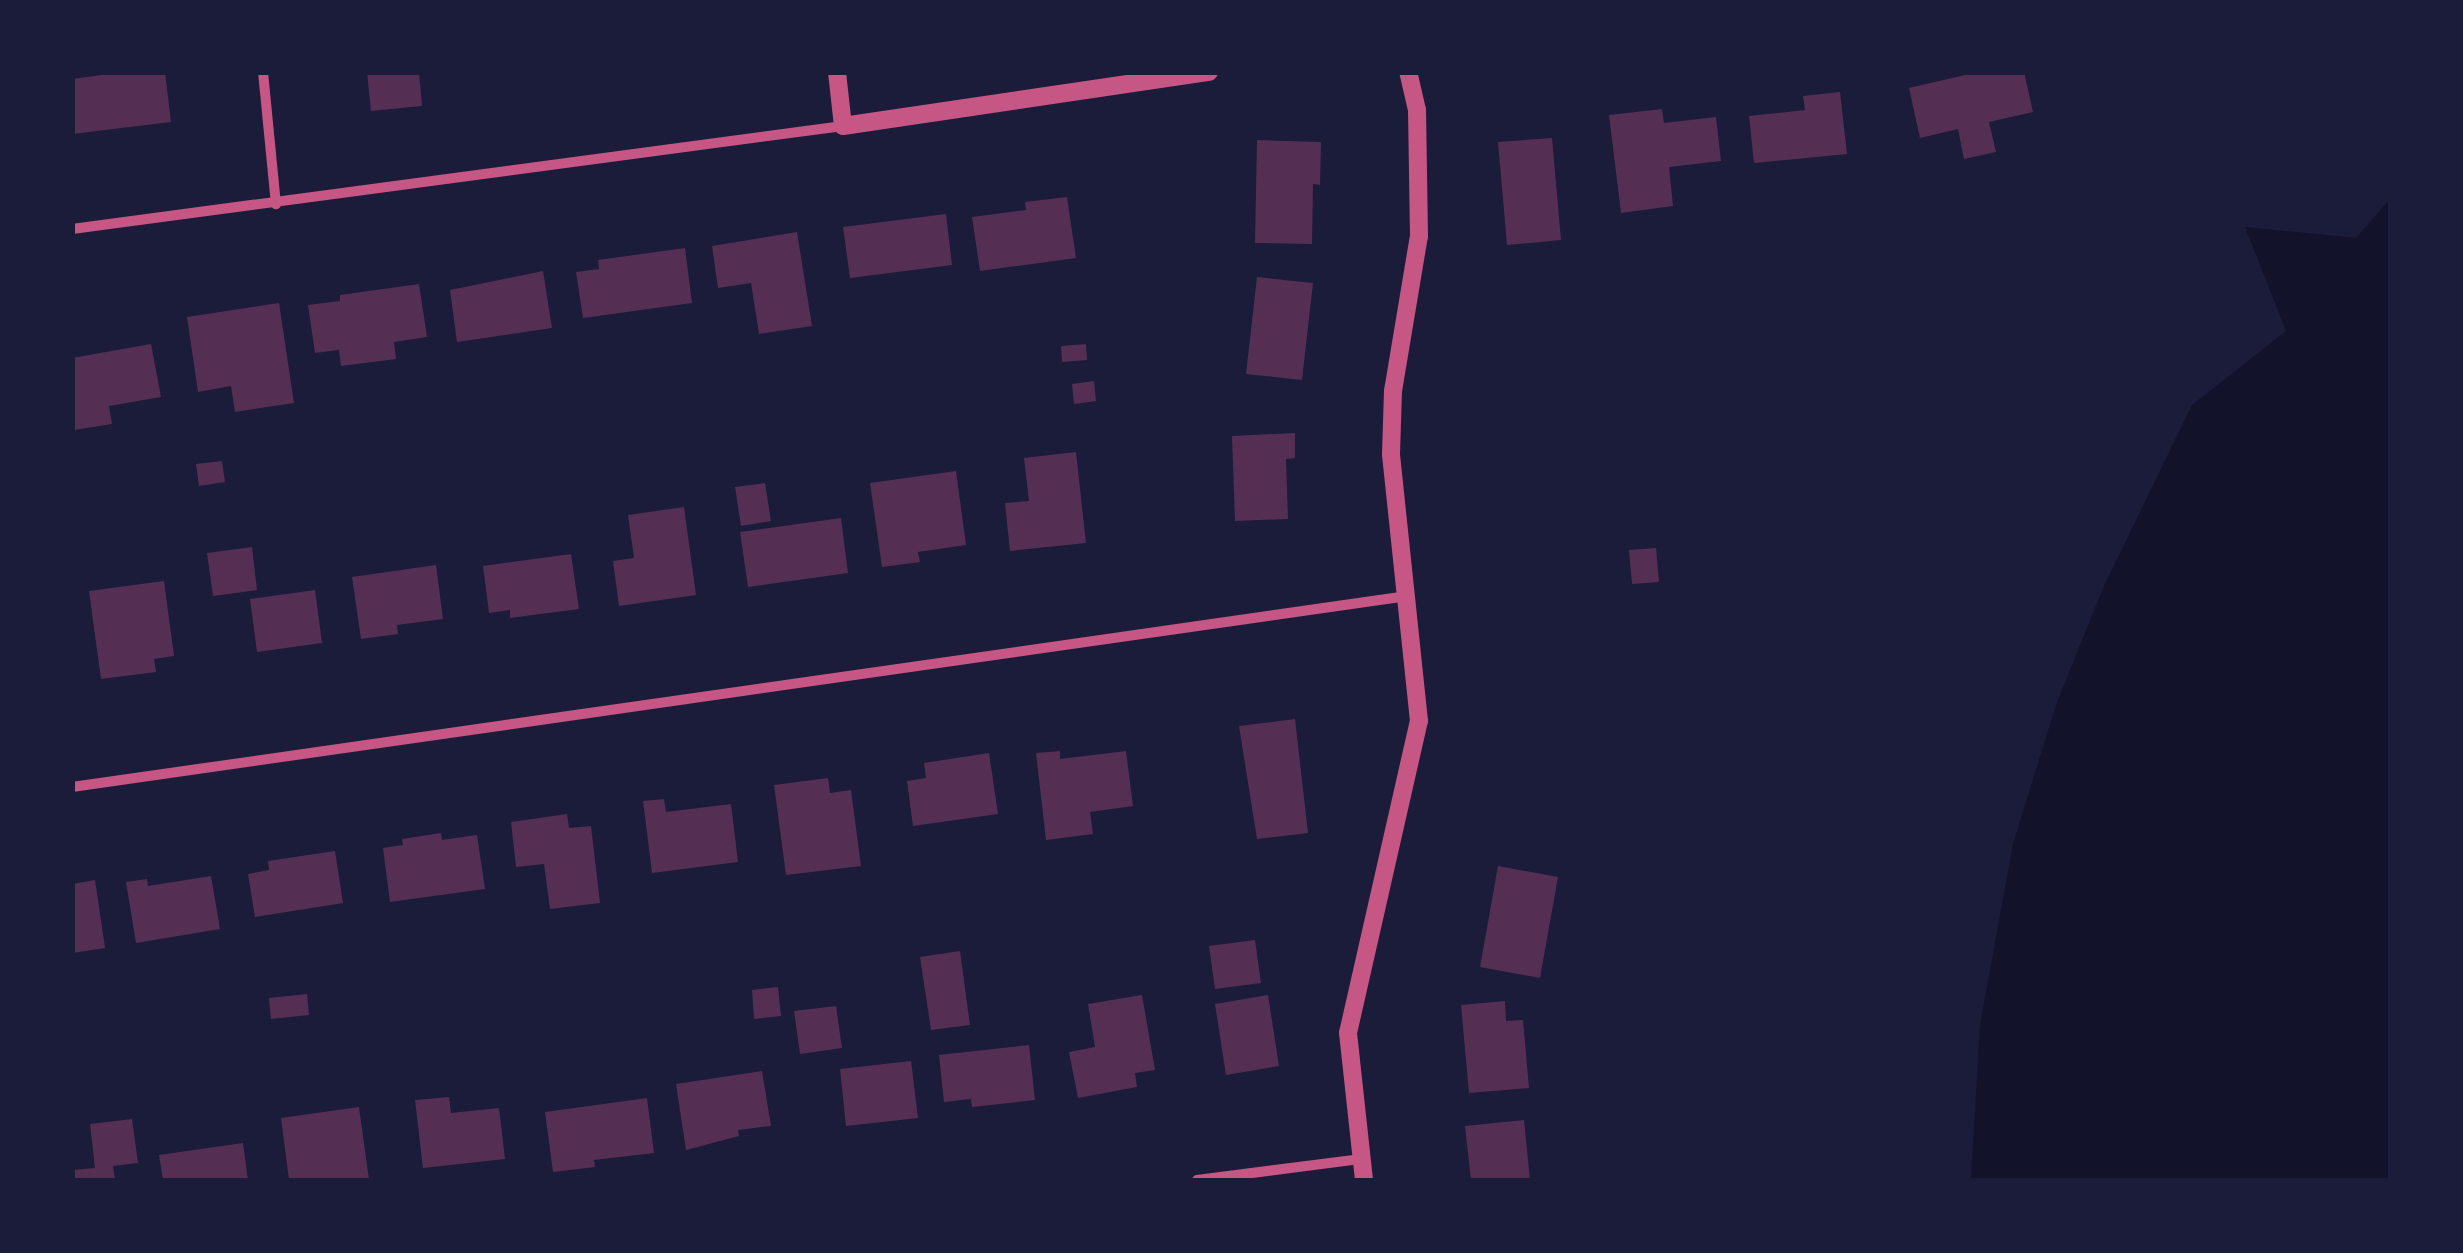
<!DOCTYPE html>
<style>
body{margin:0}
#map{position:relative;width:2463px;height:1253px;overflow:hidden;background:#1b1b3a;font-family:Rubik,sans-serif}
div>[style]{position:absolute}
.water>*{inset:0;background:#12122b}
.building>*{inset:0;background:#542f53}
.minor>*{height:10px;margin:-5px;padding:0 5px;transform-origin:5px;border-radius:5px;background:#c65784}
.tertiary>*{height:18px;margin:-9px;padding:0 9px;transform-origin:9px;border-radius:9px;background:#c65784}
span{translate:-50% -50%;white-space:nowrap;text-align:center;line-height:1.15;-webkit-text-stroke:8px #1b1b3a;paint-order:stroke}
.frame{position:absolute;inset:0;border:75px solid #1b1b3a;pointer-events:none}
</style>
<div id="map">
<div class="water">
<i style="clip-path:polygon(2390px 199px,2390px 1180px,1971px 1180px,1980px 1025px,2013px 844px,2057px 702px,2104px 586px,2192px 405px,2286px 331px,2245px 227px,2356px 238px)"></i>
</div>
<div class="building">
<i style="clip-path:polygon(124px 72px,165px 72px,171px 122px,72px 134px,72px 79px)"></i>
<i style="clip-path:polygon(367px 72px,419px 72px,422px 106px,371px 111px)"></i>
<i style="clip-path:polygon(1978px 72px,2024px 72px,2033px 112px,1989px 122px,1996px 152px,1964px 159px,1958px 129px,1920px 138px,1909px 88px)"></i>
<i style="clip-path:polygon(1840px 92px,1847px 154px,1754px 163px,1749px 116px,1805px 110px,1803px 96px)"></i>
<i style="clip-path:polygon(1662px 109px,1664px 123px,1716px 117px,1721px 161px,1669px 167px,1673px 206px,1621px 213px,1609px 115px)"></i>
<i style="clip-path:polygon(1552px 138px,1561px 240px,1507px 245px,1498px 142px)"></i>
<i style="clip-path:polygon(1257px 140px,1321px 142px,1320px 185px,1313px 184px,1312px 244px,1255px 243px)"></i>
<i style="clip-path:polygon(1067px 197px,1076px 258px,980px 271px,972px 217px,1026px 210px,1025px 202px)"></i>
<i style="clip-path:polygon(946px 214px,952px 265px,850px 278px,843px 227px)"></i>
<i style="clip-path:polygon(797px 232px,812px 326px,759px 334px,751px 283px,718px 288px,712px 246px)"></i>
<i style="clip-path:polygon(685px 248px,692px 303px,583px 318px,576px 272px,599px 269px,598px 260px)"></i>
<i style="clip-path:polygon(543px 271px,552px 328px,457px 342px,450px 290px)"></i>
<i style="clip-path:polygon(1257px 277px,1313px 283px,1302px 380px,1246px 374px)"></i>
<i style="clip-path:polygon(419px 284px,427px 337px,394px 342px,396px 359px,341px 366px,339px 350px,315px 353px,308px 305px,340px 301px,340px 295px)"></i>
<i style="clip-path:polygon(279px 303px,294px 403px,235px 412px,231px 386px,198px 392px,187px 317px)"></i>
<i style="clip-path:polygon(151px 344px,161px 397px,109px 406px,112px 424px,74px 430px,72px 358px)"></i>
<i style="clip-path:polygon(1086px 344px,1087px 360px,1062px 362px,1061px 346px)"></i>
<i style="clip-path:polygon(1094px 381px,1096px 401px,1074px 404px,1072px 384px)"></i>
<i style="clip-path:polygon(1295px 433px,1295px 458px,1286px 459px,1288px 519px,1235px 521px,1232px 436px)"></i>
<i style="clip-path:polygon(1076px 452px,1086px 543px,1010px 551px,1005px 503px,1029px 501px,1024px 458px)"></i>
<i style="clip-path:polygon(222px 461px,225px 482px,199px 486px,196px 464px)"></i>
<i style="clip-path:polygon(956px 471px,966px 545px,918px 552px,920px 562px,882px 567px,870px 483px)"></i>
<i style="clip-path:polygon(765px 483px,771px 521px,741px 526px,735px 487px)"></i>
<i style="clip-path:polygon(684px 507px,696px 595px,619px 606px,613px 561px,634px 558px,628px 515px)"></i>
<i style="clip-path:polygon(841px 518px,848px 573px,748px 587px,740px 532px)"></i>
<i style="clip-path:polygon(252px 547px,257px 590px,213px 596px,207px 553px)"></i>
<i style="clip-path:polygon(1656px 548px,1659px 582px,1632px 584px,1629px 550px)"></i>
<i style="clip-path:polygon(571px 554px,579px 609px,510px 618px,510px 610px,489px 613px,483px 566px)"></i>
<i style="clip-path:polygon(436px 565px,443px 619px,397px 625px,398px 634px,361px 639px,352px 577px)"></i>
<i style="clip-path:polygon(164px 581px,174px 656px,154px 659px,156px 672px,101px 679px,89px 591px)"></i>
<i style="clip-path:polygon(315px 590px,322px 643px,257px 652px,250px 599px)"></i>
<i style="clip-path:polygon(1295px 719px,1308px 833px,1257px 839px,1239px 726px)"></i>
<i style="clip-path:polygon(1060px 751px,1060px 759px,1126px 751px,1133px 806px,1090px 812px,1093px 834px,1046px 840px,1036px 753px)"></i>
<i style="clip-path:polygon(989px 753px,998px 814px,913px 826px,907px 781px,926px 778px,924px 763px)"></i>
<i style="clip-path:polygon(828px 778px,830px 793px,851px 790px,861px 866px,786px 875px,774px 785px)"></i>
<i style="clip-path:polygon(664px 799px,666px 812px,731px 804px,738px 862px,652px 873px,643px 801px)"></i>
<i style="clip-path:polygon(567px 814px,569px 828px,591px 826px,600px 903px,550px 909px,544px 864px,516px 867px,511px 822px)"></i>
<i style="clip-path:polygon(441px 833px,442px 840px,477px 835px,485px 889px,390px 902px,383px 848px,403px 845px,402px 839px)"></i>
<i style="clip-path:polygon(335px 851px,343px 903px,255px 917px,248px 874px,269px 870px,268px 861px)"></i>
<i style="clip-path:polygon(1498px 866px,1558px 877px,1540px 978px,1480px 967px)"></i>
<i style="clip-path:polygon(211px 876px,220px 929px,136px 943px,126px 882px,147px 879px,148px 886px)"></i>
<i style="clip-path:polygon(95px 880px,105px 948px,72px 953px,72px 884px)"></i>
<i style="clip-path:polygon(1255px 940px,1261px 983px,1215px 989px,1209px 946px)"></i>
<i style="clip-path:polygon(960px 951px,970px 1025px,931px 1030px,920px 957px)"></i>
<i style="clip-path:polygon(778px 987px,781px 1016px,754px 1019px,752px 990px)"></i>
<i style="clip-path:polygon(307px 994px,309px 1015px,271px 1019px,269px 998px)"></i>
<i style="clip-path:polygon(1142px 995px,1155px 1070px,1135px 1073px,1137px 1087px,1078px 1098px,1069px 1052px,1095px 1047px,1088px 1004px)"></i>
<i style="clip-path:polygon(1268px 995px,1279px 1066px,1226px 1075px,1215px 1004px)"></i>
<i style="clip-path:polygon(1505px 1001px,1506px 1021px,1523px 1020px,1529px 1088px,1469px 1093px,1461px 1005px)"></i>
<i style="clip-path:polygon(836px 1006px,842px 1048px,800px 1054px,794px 1011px)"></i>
<i style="clip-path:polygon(1029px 1045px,1035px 1100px,972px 1107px,971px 1099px,944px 1102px,939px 1055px)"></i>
<i style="clip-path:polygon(911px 1061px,918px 1118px,846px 1126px,840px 1069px)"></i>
<i style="clip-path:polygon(762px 1071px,771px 1126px,738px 1130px,739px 1136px,686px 1150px,676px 1084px)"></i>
<i style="clip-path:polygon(449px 1097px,451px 1113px,499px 1108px,505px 1159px,423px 1168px,415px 1100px)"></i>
<i style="clip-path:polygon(647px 1098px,654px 1153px,594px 1160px,595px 1167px,553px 1172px,545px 1112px)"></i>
<i style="clip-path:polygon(359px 1107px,369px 1180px,289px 1180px,281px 1118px)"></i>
<i style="clip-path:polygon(132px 1119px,138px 1163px,113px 1166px,115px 1180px,72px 1180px,72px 1170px,95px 1168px,90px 1124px)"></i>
<i style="clip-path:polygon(1524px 1120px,1530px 1180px,1471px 1180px,1465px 1126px)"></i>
<i style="clip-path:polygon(243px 1143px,248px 1180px,163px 1180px,159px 1155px)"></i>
</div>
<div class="minor">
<i style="left:263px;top:72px;width:133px;rotate:84.4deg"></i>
<i style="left:72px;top:229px;width:778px;rotate:-7.61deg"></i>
<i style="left:72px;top:787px;width:1349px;rotate:-8.14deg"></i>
<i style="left:1197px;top:1180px;width:164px;rotate:-7.3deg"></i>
</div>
<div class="tertiary">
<i style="left:837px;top:72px;width:54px;rotate:83.7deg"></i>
<i style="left:843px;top:126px;width:370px;rotate:-8.4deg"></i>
<i style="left:1364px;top:1180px;width:148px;rotate:-96.2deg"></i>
<i style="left:1348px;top:1033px;width:320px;rotate:-77.2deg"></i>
<i style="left:1419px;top:721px;width:268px;rotate:-96deg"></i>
<i style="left:1391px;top:454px;width:63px;rotate:-88.2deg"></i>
<i style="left:1393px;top:391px;width:157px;rotate:-80.5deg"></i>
<i style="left:1419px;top:236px;width:126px;rotate:-90.9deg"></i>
<i style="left:1417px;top:110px;width:39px;rotate:-103deg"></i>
</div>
<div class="frame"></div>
</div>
